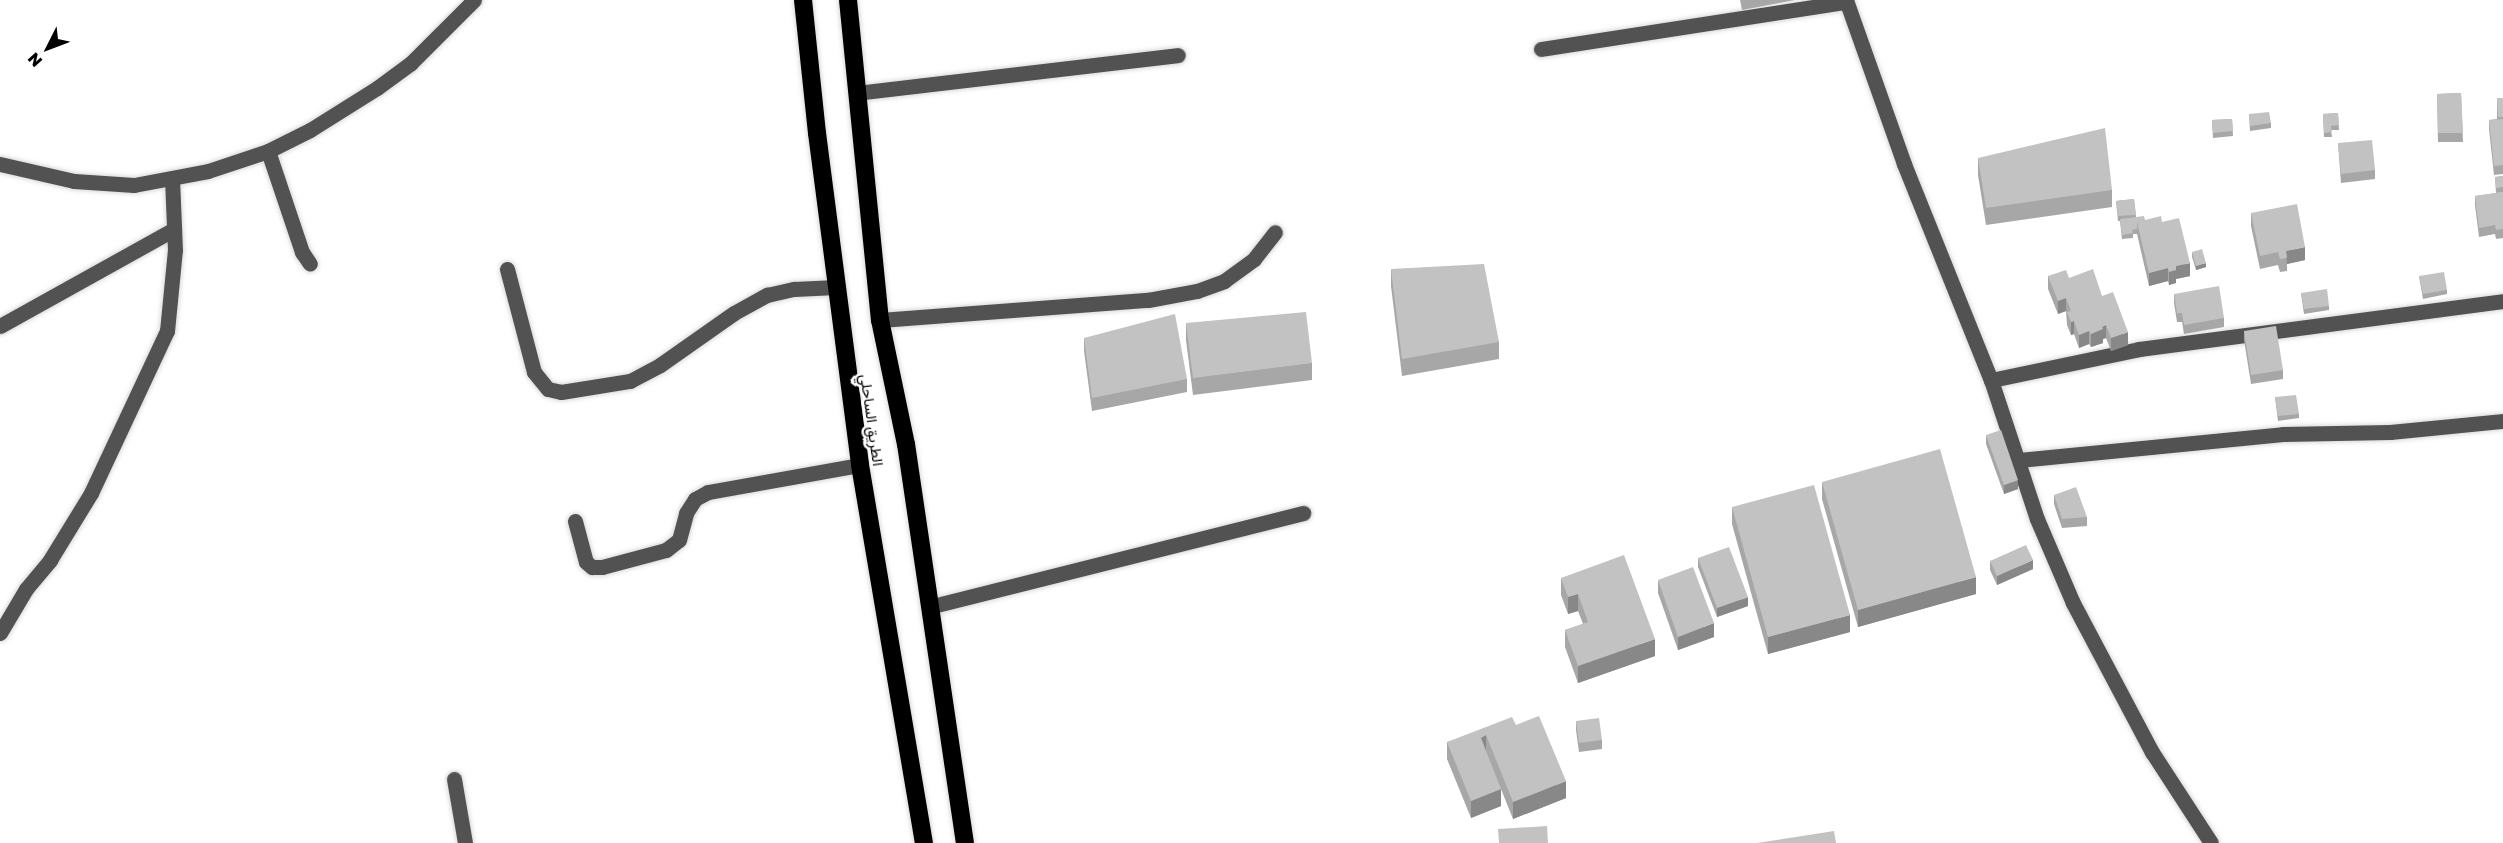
<!DOCTYPE html>
<meta charset="utf-8">
<style>
body{margin:0}
#map{position:relative;width:2503px;height:843px;overflow:hidden;background:#fff;font-family:"Golos Text",Vazirmatn,sans-serif}
div>[style]{position:absolute}
.roads{filter:drop-shadow(0 0 2px #dbdbdb) drop-shadow(0 0 2px #dbdbdb)}
.minor>*{height:15px;margin:-7.5px;padding:0 7.5px;transform-origin:7.5px;border-radius:7.5px;background:#525252}
.highway>*{height:18px;margin:-9px;padding:0 9px;transform-origin:9px;border-radius:9px;background:#000}
.wall>*{inset:0;background:#a7a7a7}
.shaded-wall>*{inset:0;background:#888}
.building>*{inset:0;background:#c2c2c2}
span{translate:-50% -50%;white-space:nowrap;text-align:center;line-height:1.15;-webkit-text-stroke:5px #fff;paint-order:stroke}
.street-label{font-size:15px;color:#000}
.north{position:absolute;left:18px;top:18px;width:60px;height:60px;-webkit-text-stroke:4px #fff;paint-order:stroke;rotate:228deg;font-size:16px;font-weight:700;line-height:24px;text-align:center;color:#000}
.north::after{content:'';display:block;margin:auto;width:21px;height:27px;background:#000;clip-path:polygon(50% 0,100% 100%,50% 72%,0 100%)}
</style>
<div id="map">
<div class="roads">
<div class="minor">
<i style="left:1846px;top:0;width:174px;rotate:70.5deg"></i>
<i style="left:1904px;top:164px;width:233px;rotate:68.1deg"></i>
<i style="left:1991px;top:380px;width:146px;rotate:71.7deg"></i>
<i style="left:2037px;top:519px;width:91px;rotate:66.8deg"></i>
<i style="left:2073px;top:603px;width:169px;rotate:62.1deg"></i>
<i style="left:2152px;top:752px;width:108px;rotate:57deg"></i>
<i style="left:1541px;top:49px;width:309px;rotate:-8.8deg"></i>
<i style="left:856px;top:93px;width:324px;rotate:-6.7deg"></i>
<i style="left:268px;top:151px;width:107px;rotate:71.4deg"></i>
<i style="left:302px;top:252px;width:14px;rotate:56deg"></i>
<i style="left:0;top:164px;width:76px;rotate:12.9deg"></i>
<i style="left:74px;top:181px;width:60px;rotate:3.8deg"></i>
<i style="left:134px;top:185px;width:75px;rotate:-10.7deg"></i>
<i style="left:208px;top:171px;width:63px;rotate:-18.4deg"></i>
<i style="left:268px;top:151px;width:47px;rotate:-26.6deg"></i>
<i style="left:310px;top:130px;width:79px;rotate:-32.1deg"></i>
<i style="left:377px;top:88px;width:42px;rotate:-36.3deg"></i>
<i style="left:411px;top:63px;width:89px;rotate:-45deg"></i>
<i style="left:507px;top:269px;width:106px;rotate:75.3deg"></i>
<i style="left:534px;top:372px;width:22px;rotate:51deg"></i>
<i style="left:548px;top:389px;width:13px;rotate:13deg"></i>
<i style="left:561px;top:392px;width:70px;rotate:-9.1deg"></i>
<i style="left:630px;top:381px;width:34px;rotate:-28deg"></i>
<i style="left:660px;top:365px;width:90px;rotate:-35.1deg"></i>
<i style="left:734px;top:313px;width:38px;rotate:-29deg"></i>
<i style="left:767px;top:295px;width:28px;rotate:-13deg"></i>
<i style="left:794px;top:289px;width:42px;rotate:-2.7deg"></i>
<i style="left:880px;top:320px;width:269px;rotate:-4.3deg"></i>
<i style="left:1148px;top:300px;width:50px;rotate:-10.4deg"></i>
<i style="left:1197px;top:291px;width:29px;rotate:-20deg"></i>
<i style="left:1224px;top:281px;width:37px;rotate:-36deg"></i>
<i style="left:1254px;top:259px;width:34px;rotate:-52deg"></i>
<i style="left:0;top:326px;width:199px;rotate:-29.1deg"></i>
<i style="left:1991px;top:380px;width:151px;rotate:-11.8deg"></i>
<i style="left:2139px;top:349px;width:367px;rotate:-7.5deg"></i>
<i style="left:2019px;top:460px;width:265px;rotate:-5.6deg"></i>
<i style="left:2283px;top:434px;width:107px;rotate:-1.1deg"></i>
<i style="left:2390px;top:432px;width:114px;rotate:-5.6deg"></i>
<i style="left:575px;top:521px;width:42px;rotate:75deg"></i>
<i style="left:586px;top:562px;width:8px;rotate:40deg"></i>
<i style="left:592px;top:567px;width:10px"></i>
<i style="left:602px;top:567px;width:66px;rotate:-14.9deg"></i>
<i style="left:666px;top:550px;width:16px;rotate:-38deg"></i>
<i style="left:679px;top:540px;width:28px;rotate:-75deg"></i>
<i style="left:686px;top:513px;width:17px;rotate:-57deg"></i>
<i style="left:695px;top:499px;width:15px;rotate:-28deg"></i>
<i style="left:708px;top:492px;width:154px;rotate:-10.1deg"></i>
<i style="left:929px;top:607px;width:386px;rotate:-14.1deg"></i>
<i style="left:0;top:633px;width:51px;rotate:-59.4deg"></i>
<i style="left:26px;top:589px;width:38px;rotate:-50deg"></i>
<i style="left:50px;top:560px;width:79px;rotate:-58.5deg"></i>
<i style="left:91px;top:493px;width:179px;rotate:-64.9deg"></i>
<i style="left:167px;top:331px;width:81px;rotate:-84.4deg"></i>
<i style="left:175px;top:250px;width:71px;rotate:-92.4deg"></i>
<i style="left:454px;top:779px;width:65px;rotate:80.2deg"></i>
</div>
<div class="highway">
<i style="left:803px;top:0;width:134px;rotate:84deg"></i>
<i style="left:817px;top:133px;width:335px;rotate:82.6deg"></i>
<i style="left:860px;top:465px;width:383px;rotate:80.4deg"></i>
<i style="left:848px;top:0;width:322px;rotate:84.3deg"></i>
<i style="left:880px;top:320px;width:127px;rotate:78.2deg"></i>
<i style="left:906px;top:444px;width:403px;rotate:81.6deg"></i>
</div>
</div>
<div class="wall">
<i style="clip-path:polygon(1740px 0,1795px 0,1742px 10px)"></i>
<i style="clip-path:polygon(2461px 93px,2463px 142px,2438px 142px,2437px 94px)"></i>
<i style="clip-path:polygon(2497px 98px,2503px 98px,2503px 174px,2494px 175px,2489px 129px,2489px 120px,2497px 119px)"></i>
<i style="clip-path:polygon(2338px 113px,2339px 130px,2331px 130px,2332px 137px,2324px 137px,2323px 114px)"></i>
<i style="clip-path:polygon(2249px 114px,2271px 123px,2271px 128px,2250px 131px)"></i>
<i style="clip-path:polygon(2232px 119px,2233px 136px,2213px 138px,2212px 120px)"></i>
<i style="clip-path:polygon(2338px 143px,2375px 170px,2375px 179px,2341px 183px)"></i>
<i style="clip-path:polygon(1978px 158px,2112px 190px,2112px 207px,1986px 225px,1978px 175px)"></i>
<i style="clip-path:polygon(2503px 176px,2503px 192px,2496px 193px,2495px 177px)"></i>
<i style="clip-path:polygon(2503px 192px,2503px 238px,2496px 239px,2495px 234px,2479px 237px,2475px 205px,2475px 196px)"></i>
<i style="clip-path:polygon(2134px 199px,2136px 217px,2145px 220px,2162px 222px,2190px 276px,2176px 279px,2176px 283px,2169px 285px,2168px 281px,2149px 286px,2137px 234px,2133px 234px,2133px 238px,2122px 239px,2120px 221px,2118px 221px,2116px 201px)"></i>
<i style="clip-path:polygon(2251px 213px,2305px 260px,2287px 264px,2287px 271px,2280px 272px,2278px 265px,2260px 269px,2251px 226px)"></i>
<i style="clip-path:polygon(2192px 252px,2206px 267px,2196px 270px,2192px 257px)"></i>
<i style="clip-path:polygon(1391px 269px,1499px 342px,1499px 359px,1402px 376px,1391px 286px)"></i>
<i style="clip-path:polygon(2048px 276px,2069px 278px,2102px 296px,2128px 345px,2111px 351px,2106px 338px,2103px 339px,2103px 343px,2091px 347px,2089px 344px,2079px 348px,2074px 334px,2071px 335px,2067px 325px,2066px 311px,2058px 314px,2048px 289px)"></i>
<i style="clip-path:polygon(2419px 276px,2447px 290px,2447px 294px,2423px 299px)"></i>
<i style="clip-path:polygon(2301px 293px,2329px 306px,2329px 310px,2304px 314px)"></i>
<i style="clip-path:polygon(2174px 294px,2224px 318px,2224px 327px,2184px 334px,2182px 322px,2177px 322px,2174px 303px)"></i>
<i style="clip-path:polygon(1186px 323px,1312px 363px,1312px 380px,1193px 395px,1186px 340px)"></i>
<i style="clip-path:polygon(2244px 331px,2283px 370px,2283px 379px,2251px 384px,2244px 340px)"></i>
<i style="clip-path:polygon(1084px 338px,1187px 379px,1187px 392px,1092px 411px,1084px 351px)"></i>
<i style="clip-path:polygon(2275px 397px,2299px 414px,2299px 418px,2278px 421px)"></i>
<i style="clip-path:polygon(1986px 435px,2018px 489px,2004px 494px,1986px 444px)"></i>
<i style="clip-path:polygon(1822px 482px,1976px 594px,1858px 627px,1822px 499px)"></i>
<i style="clip-path:polygon(2054px 495px,2087px 517px,2087px 526px,2062px 528px,2054px 504px)"></i>
<i style="clip-path:polygon(1732px 507px,1850px 632px,1768px 654px,1732px 524px)"></i>
<i style="clip-path:polygon(1698px 558px,1748px 606px,1717px 617px,1698px 567px)"></i>
<i style="clip-path:polygon(1990px 561px,2033px 569px,1997px 585px,1990px 570px)"></i>
<i style="clip-path:polygon(1561px 578px,1655px 656px,1578px 683px,1565px 647px,1565px 630px,1583px 624px,1578px 611px,1568px 614px,1561px 595px)"></i>
<i style="clip-path:polygon(1658px 580px,1714px 637px,1678px 650px,1658px 593px)"></i>
<i style="clip-path:polygon(1576px 721px,1602px 740px,1602px 749px,1579px 752px,1576px 730px)"></i>
<i style="clip-path:polygon(1516px 725px,1566px 798px,1513px 819px,1501px 789px,1501px 806px,1471px 818px,1447px 759px,1447px 742px)"></i>
</div>
<div class="shaded-wall">
<i style="clip-path:polygon(2305px 247px,2305px 260px,2287px 264px,2286px 251px)"></i>
<i style="clip-path:polygon(2190px 263px,2190px 276px,2176px 279px,2176px 283px,2169px 285px,2169px 272px,2176px 266px)"></i>
<i style="clip-path:polygon(2206px 263px,2206px 267px,2196px 270px,2196px 266px)"></i>
<i style="clip-path:polygon(2168px 268px,2168px 281px,2149px 286px,2149px 273px)"></i>
<i style="clip-path:polygon(2066px 298px,2066px 311px,2058px 314px,2058px 301px)"></i>
<i style="clip-path:polygon(2074px 321px,2074px 334px,2071px 335px,2071px 322px)"></i>
<i style="clip-path:polygon(2106px 325px,2106px 338px,2103px 339px,2103px 343px,2091px 347px,2091px 334px)"></i>
<i style="clip-path:polygon(2089px 331px,2089px 344px,2079px 348px,2079px 335px)"></i>
<i style="clip-path:polygon(2128px 332px,2128px 345px,2111px 351px,2111px 338px)"></i>
<i style="clip-path:polygon(2018px 480px,2018px 489px,2004px 494px,2004px 485px)"></i>
<i style="clip-path:polygon(2033px 560px,2033px 569px,1997px 585px,1997px 576px)"></i>
<i style="clip-path:polygon(1976px 577px,1976px 594px,1858px 627px,1858px 610px)"></i>
<i style="clip-path:polygon(1578px 594px,1578px 611px,1568px 614px,1568px 597px)"></i>
<i style="clip-path:polygon(1748px 597px,1748px 606px,1717px 617px,1717px 608px)"></i>
<i style="clip-path:polygon(1850px 615px,1850px 632px,1768px 654px,1768px 637px)"></i>
<i style="clip-path:polygon(1714px 623px,1714px 637px,1678px 650px,1678px 637px)"></i>
<i style="clip-path:polygon(1655px 639px,1655px 656px,1578px 683px,1578px 666px)"></i>
<i style="clip-path:polygon(1486px 735px,1486px 752px,1481px 738px)"></i>
<i style="clip-path:polygon(1566px 781px,1566px 798px,1513px 819px,1513px 802px)"></i>
<i style="clip-path:polygon(1501px 789px,1501px 806px,1471px 818px,1471px 801px)"></i>
</div>
<div class="building">
<i style="clip-path:polygon(2461px 93px,2463px 133px,2438px 133px,2437px 94px)"></i>
<i style="clip-path:polygon(2497px 98px,2503px 98px,2503px 117px,2498px 117px)"></i>
<i style="clip-path:polygon(2269px 112px,2271px 123px,2250px 126px,2249px 114px)"></i>
<i style="clip-path:polygon(2338px 113px,2339px 125px,2331px 126px,2332px 132px,2324px 133px,2323px 114px)"></i>
<i style="clip-path:polygon(2232px 119px,2233px 131px,2213px 133px,2212px 120px)"></i>
<i style="clip-path:polygon(2503px 119px,2503px 165px,2494px 166px,2489px 120px)"></i>
<i style="clip-path:polygon(2105px 128px,2112px 190px,1986px 208px,1978px 158px)"></i>
<i style="clip-path:polygon(2372px 140px,2375px 170px,2341px 174px,2338px 143px)"></i>
<i style="clip-path:polygon(2503px 176px,2503px 187px,2496px 188px,2495px 177px)"></i>
<i style="clip-path:polygon(2503px 192px,2503px 229px,2496px 230px,2495px 225px,2479px 228px,2475px 196px)"></i>
<i style="clip-path:polygon(2134px 199px,2136px 215px,2118px 216px,2116px 201px)"></i>
<i style="clip-path:polygon(2297px 204px,2305px 247px,2286px 251px,2287px 258px,2280px 259px,2278px 252px,2260px 256px,2251px 213px)"></i>
<i style="clip-path:polygon(2144px 216px,2145px 220px,2137px 222px,2137px 229px,2132px 230px,2133px 233px,2122px 235px,2120px 219px)"></i>
<i style="clip-path:polygon(2161px 216px,2162px 222px,2179px 218px,2190px 263px,2176px 266px,2176px 270px,2169px 272px,2168px 268px,2149px 273px,2137px 222px)"></i>
<i style="clip-path:polygon(2202px 249px,2206px 263px,2196px 266px,2192px 252px)"></i>
<i style="clip-path:polygon(1484px 264px,1499px 342px,1402px 359px,1391px 269px)"></i>
<i style="clip-path:polygon(2093px 269px,2102px 296px,2113px 292px,2128px 332px,2111px 338px,2106px 325px,2102px 327px,2103px 329px,2091px 334px,2089px 331px,2079px 335px,2074px 321px,2071px 322px,2067px 312px,2071px 311px,2066px 298px,2058px 301px,2048px 276px,2066px 270px,2069px 278px)"></i>
<i style="clip-path:polygon(2444px 272px,2447px 290px,2423px 294px,2419px 276px)"></i>
<i style="clip-path:polygon(2219px 286px,2224px 318px,2184px 325px,2182px 313px,2177px 313px,2174px 294px)"></i>
<i style="clip-path:polygon(2327px 289px,2329px 306px,2304px 309px,2301px 293px)"></i>
<i style="clip-path:polygon(1306px 312px,1312px 363px,1193px 378px,1186px 323px)"></i>
<i style="clip-path:polygon(1175px 314px,1187px 379px,1092px 398px,1084px 338px)"></i>
<i style="clip-path:polygon(2276px 326px,2283px 370px,2251px 375px,2244px 331px)"></i>
<i style="clip-path:polygon(2296px 395px,2299px 414px,2278px 416px,2275px 397px)"></i>
<i style="clip-path:polygon(2001px 430px,2018px 480px,2004px 485px,1986px 435px)"></i>
<i style="clip-path:polygon(1940px 449px,1976px 577px,1858px 610px,1822px 482px)"></i>
<i style="clip-path:polygon(1814px 485px,1850px 615px,1768px 637px,1732px 507px)"></i>
<i style="clip-path:polygon(2076px 487px,2087px 517px,2062px 519px,2054px 495px)"></i>
<i style="clip-path:polygon(2026px 545px,2033px 560px,1997px 576px,1990px 561px)"></i>
<i style="clip-path:polygon(1729px 547px,1748px 597px,1717px 608px,1698px 558px)"></i>
<i style="clip-path:polygon(1624px 555px,1655px 639px,1578px 666px,1565px 630px,1588px 622px,1578px 594px,1568px 597px,1561px 578px)"></i>
<i style="clip-path:polygon(1693px 567px,1714px 623px,1678px 637px,1658px 580px)"></i>
<i style="clip-path:polygon(1539px 716px,1566px 781px,1513px 802px,1486px 735px,1481px 738px,1501px 789px,1471px 801px,1447px 742px,1512px 717px,1516px 725px)"></i>
<i style="clip-path:polygon(1599px 718px,1602px 740px,1579px 743px,1576px 721px)"></i>
<i style="clip-path:polygon(1547px 826px,1548px 843px,1499px 843px,1498px 829px)"></i>
<i style="clip-path:polygon(1834px 831px,1836px 843px,1757px 843px)"></i>
</div>
<div class="street-label">
<span style="left:872px;top:420px;rotate:82deg">الطريق الساحلي</span>
</div>
<div class="north">N</div>
</div>
